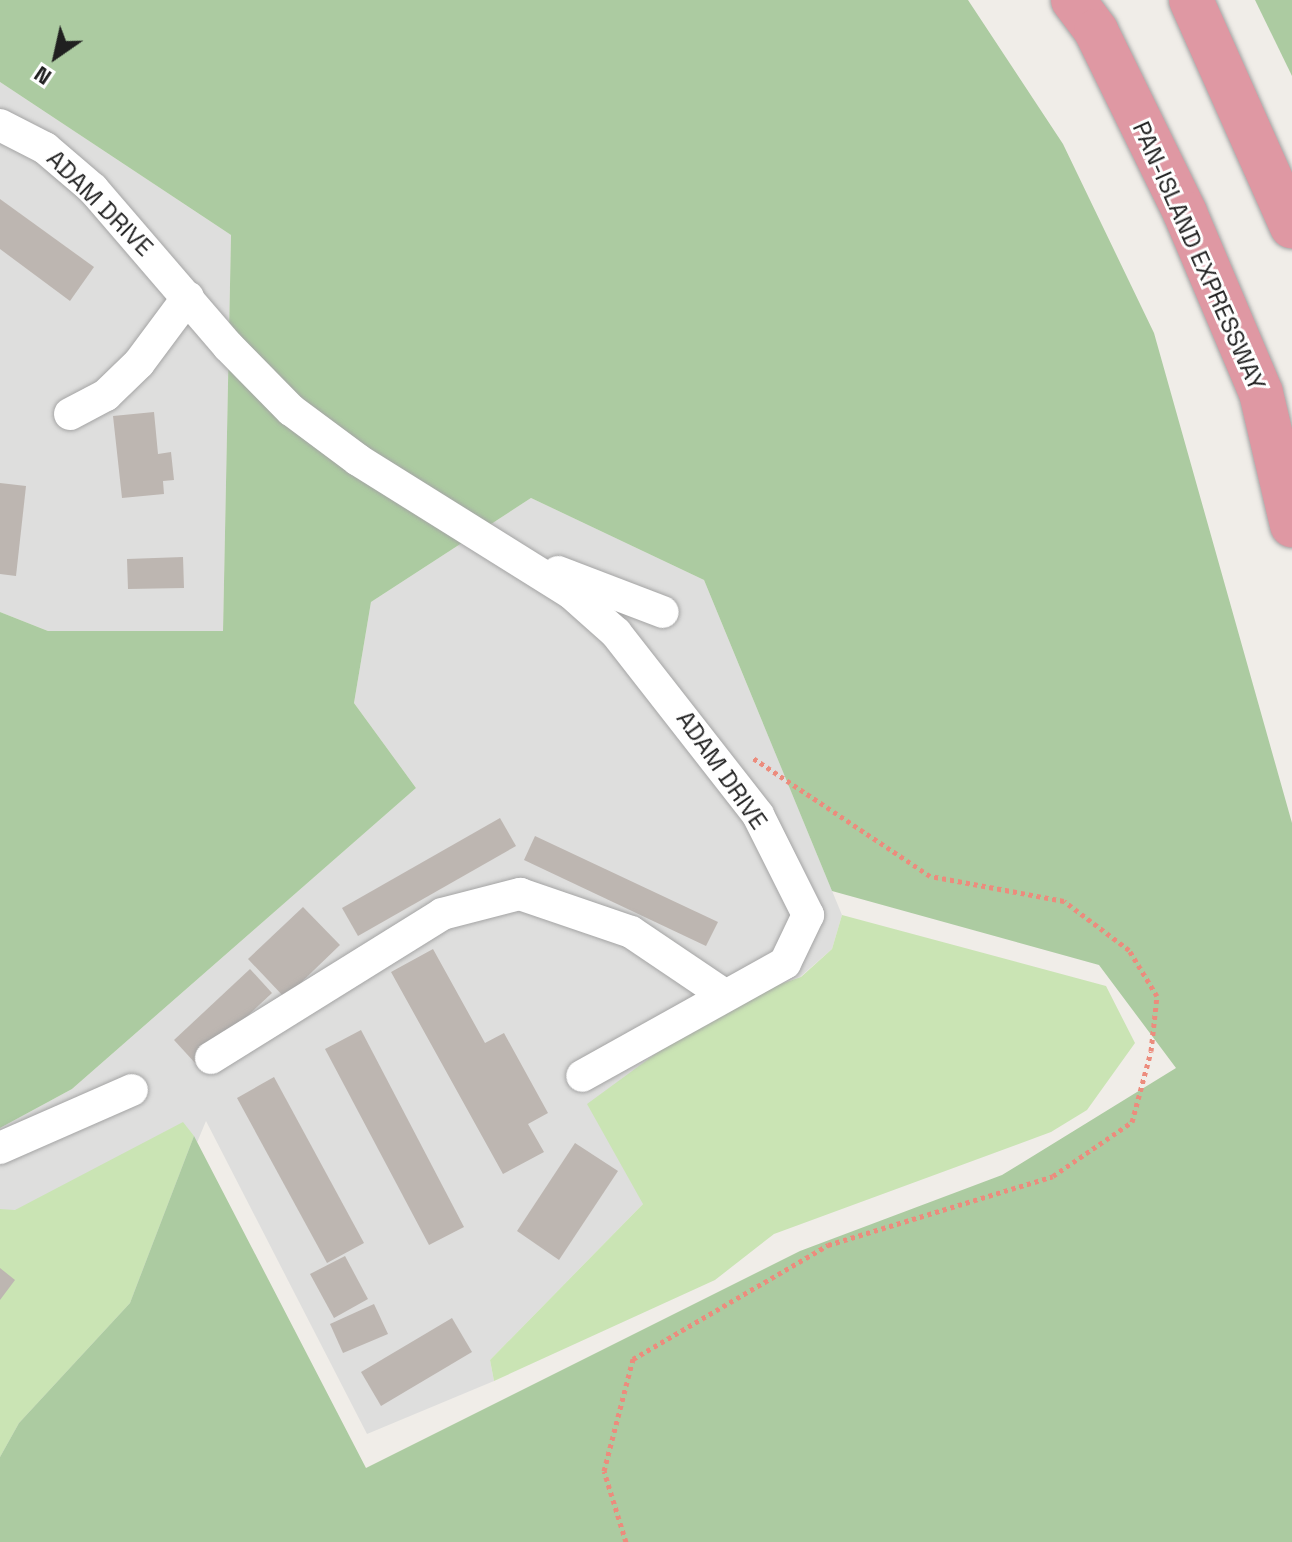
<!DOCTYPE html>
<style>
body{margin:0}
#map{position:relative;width:1292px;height:1542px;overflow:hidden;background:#f0ede8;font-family:"Space Grotesk",sans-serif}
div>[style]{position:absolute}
.residential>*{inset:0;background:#dededd}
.grass>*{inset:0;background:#cae4b4}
.forest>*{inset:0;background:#accba1}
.building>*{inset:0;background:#bdb6b1}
.path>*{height:5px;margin-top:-2.5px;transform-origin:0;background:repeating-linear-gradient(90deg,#ec8c7d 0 4px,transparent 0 8px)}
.roads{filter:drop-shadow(0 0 2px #a4a4a4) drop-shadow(0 0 2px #a4a4a4)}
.minor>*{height:32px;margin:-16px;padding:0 16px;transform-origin:16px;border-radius:16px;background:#fff}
.highway>*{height:44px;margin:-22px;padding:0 22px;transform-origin:22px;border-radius:22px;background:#df98a3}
span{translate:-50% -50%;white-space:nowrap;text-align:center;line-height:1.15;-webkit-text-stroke:6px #fff;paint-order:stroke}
.street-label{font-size:24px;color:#202020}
.north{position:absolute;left:16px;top:16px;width:80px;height:80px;-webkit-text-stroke:6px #fff;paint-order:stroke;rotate:214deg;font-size:22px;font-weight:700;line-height:32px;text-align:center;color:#202020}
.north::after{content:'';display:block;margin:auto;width:28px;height:36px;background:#202020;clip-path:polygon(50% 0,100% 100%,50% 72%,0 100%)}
</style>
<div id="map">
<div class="residential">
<i style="clip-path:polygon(0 82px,231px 235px,223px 631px,48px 631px,0 612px)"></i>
<i style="clip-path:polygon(531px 498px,704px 580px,842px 915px,832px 949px,800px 977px,725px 1003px,643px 1204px,490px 1360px,494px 1381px,367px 1434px,206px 1121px,130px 1303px,19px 1423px,0 1457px,0 1128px,72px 1089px,416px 788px,354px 703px,371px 602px)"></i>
</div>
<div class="grass">
<i style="clip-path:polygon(842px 915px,1106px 986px,1135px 1043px,1087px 1110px,1051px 1132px,774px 1234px,715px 1280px,494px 1381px,490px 1360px,643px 1204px,587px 1104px,725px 1003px,801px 977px,832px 949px)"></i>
<i style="clip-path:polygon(183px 1122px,194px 1136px,130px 1303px,19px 1423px,0 1457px,0 1209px,15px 1210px)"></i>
</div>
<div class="forest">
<i style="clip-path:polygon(0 0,968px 0,1063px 144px,1154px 333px,1292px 823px,1292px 1542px,0 1542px,0 1457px,19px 1423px,130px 1303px,194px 1136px,366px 1468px,800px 1251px,1002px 1175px,1176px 1068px,1099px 965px,832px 891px,704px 580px,531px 498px,371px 602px,354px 703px,416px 788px,72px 1089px,0 1128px,0 612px,48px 631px,223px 631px,231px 235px,0 82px)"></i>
<i style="clip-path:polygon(1255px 0,1292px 0,1292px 76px)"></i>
</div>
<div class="building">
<i style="clip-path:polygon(0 199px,94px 267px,70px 301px,0 249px)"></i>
<i style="clip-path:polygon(154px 412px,158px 454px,171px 452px,174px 480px,163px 481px,164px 494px,122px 498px,113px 416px)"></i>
<i style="clip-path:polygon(0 483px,26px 486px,16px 576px,0 574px)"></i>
<i style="clip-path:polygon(183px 557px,184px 588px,128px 589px,127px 559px)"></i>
<i style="clip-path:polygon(500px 818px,516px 846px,358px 936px,342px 908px)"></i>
<i style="clip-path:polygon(535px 836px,718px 922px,706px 946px,524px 860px)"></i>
<i style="clip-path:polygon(303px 907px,340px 945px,285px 998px,248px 959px)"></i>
<i style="clip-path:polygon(433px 949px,485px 1043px,504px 1033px,548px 1113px,528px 1124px,544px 1152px,503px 1174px,391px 972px)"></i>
<i style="clip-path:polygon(250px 969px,272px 993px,196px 1064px,174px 1040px)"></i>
<i style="clip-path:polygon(361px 1030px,464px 1227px,429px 1245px,325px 1049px)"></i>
<i style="clip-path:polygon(274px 1077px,364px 1243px,327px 1263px,237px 1098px)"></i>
<i style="clip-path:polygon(575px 1143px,618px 1171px,559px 1260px,517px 1231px)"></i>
<i style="clip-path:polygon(345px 1256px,368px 1299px,334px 1318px,310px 1274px)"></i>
<i style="clip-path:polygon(0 1268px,15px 1280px,0 1300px)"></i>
<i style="clip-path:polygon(374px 1304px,388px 1334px,343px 1353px,330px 1324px)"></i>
<i style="clip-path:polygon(452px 1318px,472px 1352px,381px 1406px,361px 1372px)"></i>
</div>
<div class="path">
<i style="left:626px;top:1542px;width:74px;rotate:-107.2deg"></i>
<i style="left:604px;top:1471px;width:116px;rotate:-75.5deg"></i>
<i style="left:633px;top:1359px;width:226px;rotate:-30.3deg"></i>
<i style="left:828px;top:1245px;width:235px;rotate:-17deg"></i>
<i style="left:1053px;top:1176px;width:96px;rotate:-34.4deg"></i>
<i style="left:1132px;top:1122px;width:73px;rotate:-75deg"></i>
<i style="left:1151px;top:1051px;width:55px;rotate:-83.8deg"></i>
<i style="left:1157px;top:996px;width:54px;rotate:-121.3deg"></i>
<i style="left:1129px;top:950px;width:81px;rotate:-143deg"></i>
<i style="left:1064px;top:901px;width:136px;rotate:-169.4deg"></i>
<i style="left:930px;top:876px;width:213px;rotate:-146.3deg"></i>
</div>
<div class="roads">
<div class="minor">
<i style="left:0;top:125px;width:51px;rotate:27.1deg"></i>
<i style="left:45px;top:148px;width:63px;rotate:40.5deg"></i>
<i style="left:93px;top:189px;width:207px;rotate:49.3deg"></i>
<i style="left:228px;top:346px;width:90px;rotate:45.5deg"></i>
<i style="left:291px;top:410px;width:84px;rotate:36.7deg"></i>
<i style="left:358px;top:460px;width:251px;rotate:32deg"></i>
<i style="left:571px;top:593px;width:60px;rotate:41.6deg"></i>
<i style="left:616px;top:633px;width:231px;rotate:52deg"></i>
<i style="left:758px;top:815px;width:112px;rotate:63.4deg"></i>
<i style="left:808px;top:915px;width:53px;rotate:115.6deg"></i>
<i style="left:785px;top:963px;width:232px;rotate:150.9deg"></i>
<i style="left:70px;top:414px;width:41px;rotate:-27.8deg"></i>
<i style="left:106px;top:395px;width:46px;rotate:-44.1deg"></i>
<i style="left:139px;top:363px;width:82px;rotate:-53.4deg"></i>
<i style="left:558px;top:572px;width:112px;rotate:20.9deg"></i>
<i style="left:211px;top:1058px;width:272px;rotate:-31.9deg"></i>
<i style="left:442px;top:914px;width:81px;rotate:-14.4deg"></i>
<i style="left:520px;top:894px;width:117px;rotate:18.9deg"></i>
<i style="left:631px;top:932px;width:111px;rotate:34deg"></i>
<i style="left:0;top:1148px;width:144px;rotate:-23.7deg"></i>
</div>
<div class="highway">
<i style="left:1073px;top:0;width:39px;rotate:53deg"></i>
<i style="left:1096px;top:31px;width:203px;rotate:63.9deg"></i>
<i style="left:1185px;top:213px;width:195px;rotate:67.1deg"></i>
<i style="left:1261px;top:393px;width:136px;rotate:76.8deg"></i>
<i style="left:1191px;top:0;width:248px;rotate:66deg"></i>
</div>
</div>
<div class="street-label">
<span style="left:100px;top:203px;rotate:45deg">ADAM DRIVE</span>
<span style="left:1199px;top:256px;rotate:66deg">PAN-ISLAND EXPRESSWAY</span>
<span style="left:722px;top:770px;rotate:55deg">ADAM DRIVE</span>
</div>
<div class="north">N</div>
</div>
